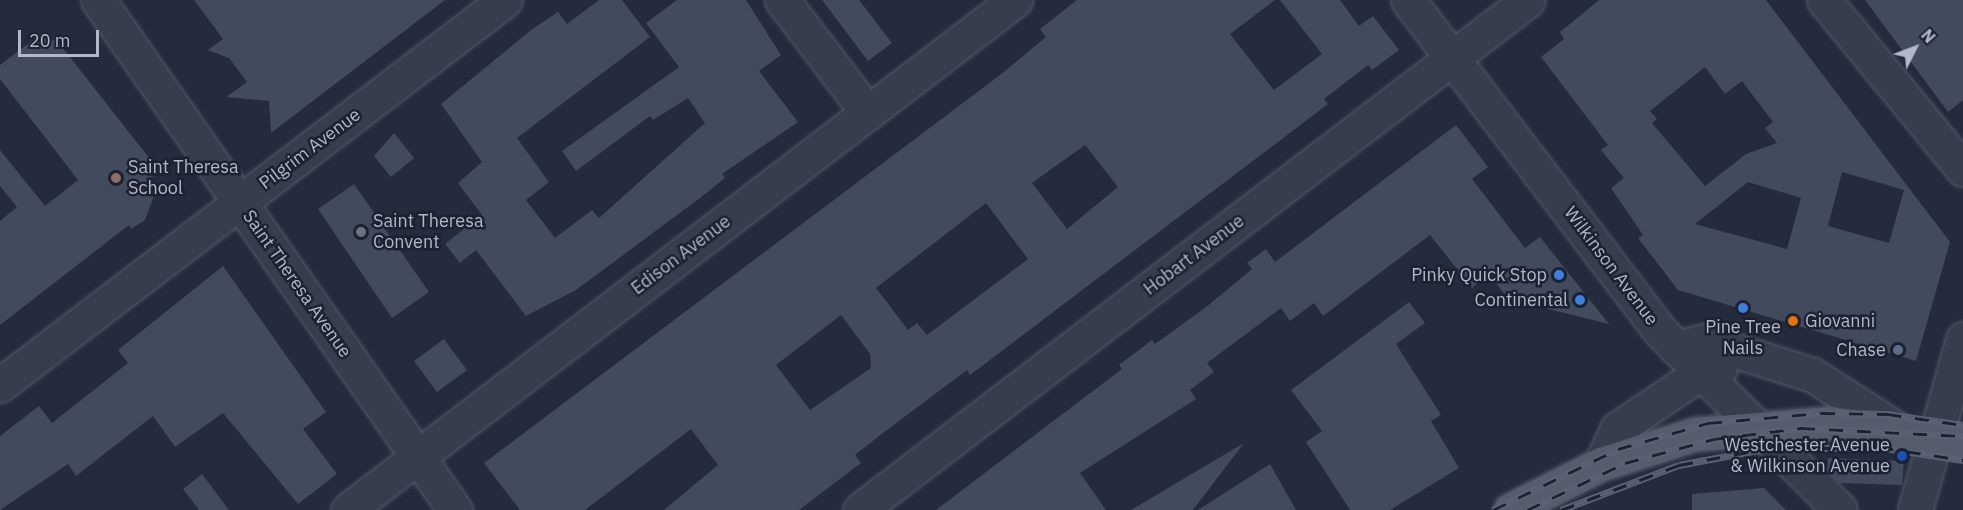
<!DOCTYPE html>
<style>
body{margin:0}
#map{position:relative;width:1963px;height:510px;overflow:hidden;background:#232b3c;font-family:"IBM Plex Sans",sans-serif}
div>[style]{position:absolute}
.building>*{inset:0;background:#424a5e}
.roads{filter:drop-shadow(0 0 2px #525867) drop-shadow(0 0 2px #525867)}
.minor>*{height:33px;margin:-16.5px;padding:0 16.5px;transform-origin:16.5px;border-radius:16.5px;background:#373d4c}
.major>*{height:33px;margin:-16.5px;padding:0 16.5px;transform-origin:16.5px;border-radius:16.5px;background:#555c6c}
.rail>*{height:7px;margin-top:-3.5px;transform-origin:0;background:repeating-linear-gradient(90deg,#1c2231 0 14px,#596173 0 28px);box-sizing:border-box;border-block:2px solid #596173}
.dots>*{width:16px;height:16px;translate:-50% -50%;box-sizing:border-box;border:3px solid #1c2231;border-radius:50%}
span{translate:-50% -50%;white-space:nowrap;text-align:center;line-height:1.15;-webkit-text-stroke:5px #1c2231;paint-order:stroke}
.street-label{font-size:18px;color:#b2b8c7}
.poi-label{font-size:18px;color:#b2b8c7}
.left{translate:0 -50%;text-align:left}
.right{translate:-100% -50%;text-align:right}
.north{position:absolute;left:1885px;top:18px;width:60px;height:60px;-webkit-text-stroke:4px #1c2231;paint-order:stroke;rotate:48deg;font-size:16px;font-weight:700;line-height:24px;text-align:center;color:#b2b8c7}
.north::after{content:'';display:block;margin:auto;width:21px;height:27px;background:#b2b8c7;clip-path:polygon(50% 0,100% 100%,50% 72%,0 100%)}
.scale{position:absolute;left:18px;top:30px;width:81px;height:27px;box-sizing:border-box;border:3px solid #b2b8c7;border-top:0;padding-left:8px;font-size:18px;line-height:21px;white-space:nowrap;color:#b2b8c7;-webkit-text-stroke:4px #1c2231;paint-order:stroke}
</style>
<div id="map">
<div class="building">
<i style="clip-path:polygon(194px 0,445px 0,271px 133px,269px 101px,226px 97px,247px 82px,229px 58px,208px 50px,223px 39px)"></i>
<i style="clip-path:polygon(599px 0,622px 0,650px 37px,517px 138px,549px 182px,526px 200px,555px 238px,592px 210px,599px 218px,705px 123px,688px 98px,653px 120px,650px 116px,576px 171px,562px 151px,679px 67px,646px 23px,677px 0,746px 0,781px 55px,759px 71px,798px 122px,722px 174px,725px 178px,700px 198px,576px 290px,526px 316px,476px 250px,460px 263px,445px 244px,482px 215px,458px 183px,482px 162px,441px 104px,531px 30px,558px 12px,567px 24px)"></i>
<i style="clip-path:polygon(822px 0,859px 0,892px 43px,868px 61px)"></i>
<i style="clip-path:polygon(evenodd,1077px 0,1275px 0,1230px 34px,1274px 90px,1322px 54px,1280px 0,1340px 0,1359px 26px,1373px 16px,1399px 50px,1372px 70px,1368px 65px,1324px 99px,1328px 104px,970px 375px,967px 370px,879px 436px,855px 455px,861px 463px,799px 510px,664px 510px,718px 465px,691px 429px,585px 510px,520px 510px,484px 463px,1000px 75px,1046px 37px,1040px 29px,1077px 0,1085px 145px,1118px 187px,1067px 229px,1032px 183px,1085px 145px,1077px 0,986px 203px,1028px 259px,927px 335px,917px 323px,908px 330px,876px 288px,986px 203px,1077px 0,841px 315px,870px 354px,871px 368px,810px 410px,776px 365px,841px 315px)"></i>
<i style="clip-path:polygon(evenodd,1599px 0,1766px 0,1950px 242px,1916px 361px,1678px 290px,1638px 238px,1643px 235px,1611px 188px,1624px 178px,1601px 150px,1608px 145px,1541px 57px,1564px 39px,1560px 32px,1599px 0,1705px 67px,1725px 94px,1742px 81px,1773px 122px,1765px 128px,1777px 143px,1746px 154px,1705px 186px,1652px 123px,1657px 119px,1650px 111px,1705px 67px,1599px 0,1842px 172px,1904px 190px,1889px 243px,1828px 226px,1842px 172px,1599px 0,1748px 182px,1801px 198px,1787px 249px,1695px 224px,1748px 182px)"></i>
<i style="clip-path:polygon(1865px 0,1963px 0,1963px 100px,1948px 112px)"></i>
<i style="clip-path:polygon(42px 33px,49px 43px,55px 38px,150px 159px,155px 193px,145px 220px,131px 229px,129px 225px,0 325px,0 221px,17px 207px,0 186px,0 150px,45px 206px,78px 180px,0 79px,0 65px)"></i>
<i style="clip-path:polygon(1456px 125px,1488px 167px,1472px 179px,1525px 248px,1540px 237px,1609px 324px,1508px 299px,1489px 274px,1472px 288px,1430px 235px,1323px 316px,1314px 303px,1290px 321px,1281px 308px,1207px 363px,1214px 372px,1190px 390px,1196px 399px,1080px 473px,1106px 510px,936px 510px,1122px 369px,1119px 365px,1152px 340px,1155px 344px,1206px 307px,1252px 269px,1247px 263px,1266px 249px,1275px 262px)"></i>
<i style="clip-path:polygon(394px 133px,414px 158px,391px 177px,374px 156px)"></i>
<i style="clip-path:polygon(354px 184px,429px 292px,392px 318px,318px 209px)"></i>
<i style="clip-path:polygon(223px 266px,326px 412px,303px 429px,337px 474px,298px 504px,223px 413px,175px 447px,153px 416px,76px 476px,68px 464px,0 510px,0 436px,39px 406px,52px 423px,128px 363px,118px 350px)"></i>
<i style="clip-path:polygon(1409px 302px,1425px 323px,1396px 344px,1441px 415px,1431px 421px,1459px 468px,1390px 510px,1350px 510px,1306px 442px,1322px 431px,1291px 390px)"></i>
<i style="clip-path:polygon(444px 339px,467px 370px,437px 392px,414px 361px)"></i>
<i style="clip-path:polygon(1244px 443px,1193px 510px,1131px 510px)"></i>
<i style="clip-path:polygon(1828px 458px,1904px 461px,1902px 485px,1839px 483px,1827px 471px)"></i>
<i style="clip-path:polygon(1270px 464px,1296px 510px,1198px 510px)"></i>
<i style="clip-path:polygon(202px 474px,229px 510px,199px 510px,183px 489px)"></i>
<i style="clip-path:polygon(1764px 488px,1786px 510px,1692px 510px,1692px 494px)"></i>
</div>
<div class="roads">
<div class="minor">
<i style="left:98px;top:0;width:623px;rotate:55.01deg"></i>
<i style="left:782px;top:0;width:142px;rotate:52.7deg"></i>
<i style="left:1408px;top:0;width:417px;rotate:52.7deg"></i>
<i style="left:1661px;top:332px;width:252px;rotate:44.8deg"></i>
<i style="left:1824px;top:0;width:219px;rotate:50.6deg"></i>
<i style="left:1676px;top:348px;width:30px;rotate:-14deg"></i>
<i style="left:1705px;top:341px;width:113px;rotate:17.5deg"></i>
<i style="left:1813px;top:375px;width:103px;rotate:32.8deg"></i>
<i style="left:0;top:385px;width:635px;rotate:-37.32deg"></i>
<i style="left:1601px;top:464px;width:38px;rotate:-65deg"></i>
<i style="left:1617px;top:429px;width:100px;rotate:-34deg"></i>
<i style="left:1700px;top:373px;width:20px;rotate:-11deg"></i>
<i style="left:348px;top:510px;width:840px;rotate:-37.4deg"></i>
<i style="left:860px;top:510px;width:840px;rotate:-37.36deg"></i>
<i style="left:1915px;top:510px;width:178px;rotate:-74.3deg"></i>
</div>
<div class="major">
<i style="left:1510px;top:510px;width:102px;rotate:-26.8deg"></i>
<i style="left:1601px;top:464px;width:99px;rotate:-17.7deg"></i>
<i style="left:1695px;top:434px;width:136px;rotate:-4.6deg"></i>
<i style="left:1831px;top:423px;width:134px;rotate:8.6deg"></i>
</div>
</div>
<div class="rail">
<i style="left:1493px;top:510px;width:139px;rotate:-26deg"></i>
<i style="left:1618px;top:449px;width:94px;rotate:-16.1deg"></i>
<i style="left:1708px;top:423px;width:113px;rotate:-5.1deg"></i>
<i style="left:1821px;top:413px;width:66px;rotate:0.9deg"></i>
<i style="left:1887px;top:414px;width:77px;rotate:8.2deg"></i>
<i style="left:1527px;top:510px;width:109px;rotate:-25.6deg"></i>
<i style="left:1625px;top:463px;width:92px;rotate:-15.1deg"></i>
<i style="left:1714px;top:439px;width:88px;rotate:-7.2deg"></i>
<i style="left:1801px;top:428px;width:162px;rotate:2.8deg"></i>
<i style="left:1561px;top:510px;width:126px;rotate:-20.9deg"></i>
<i style="left:1679px;top:465px;width:86px;rotate:-10.7deg"></i>
<i style="left:1764px;top:449px;width:115px;rotate:-1deg"></i>
<i style="left:1879px;top:447px;width:85px;rotate:8.8deg"></i>
</div>
<div class="dots">
<i style="left:116px;top:178px;background:#8d6e63"></i>
<i style="left:361px;top:232px;background:#6b7280"></i>
<i style="left:1559px;top:275px;background:#3f7fe0"></i>
<i style="left:1580px;top:300px;background:#3f7fe0"></i>
<i style="left:1743px;top:308px;background:#3f7fe0"></i>
<i style="left:1793px;top:321px;background:#e8710a"></i>
<i style="left:1898px;top:350px;background:#5c6f8a"></i>
<i style="left:1902px;top:456px;background:#1a4fb4"></i>
</div>
<div class="street-label">
<span style="left:310px;top:149px;rotate:-37deg">Pilgrim Avenue</span>
<span style="left:681px;top:255px;rotate:-37deg">Edison Avenue</span>
<span style="left:1194px;top:255px;rotate:-37deg">Hobart Avenue</span>
<span style="left:1611px;top:266px;rotate:53deg">Wilkinson Avenue</span>
<span style="left:297px;top:284px;rotate:55deg">Saint Theresa Avenue</span>
</div>
<div class="poi-label">
<span class="left" style="left:128px;top:178px">Saint Theresa<br>School</span>
<span class="left" style="left:373px;top:232px">Saint Theresa<br>Convent</span>
<span class="right" style="left:1547px;top:275px">Pinky Quick Stop</span>
<span class="right" style="left:1568px;top:300px">Continental</span>
<span class="left" style="left:1805px;top:321px">Giovanni</span>
<span style="left:1743px;top:338px">Pine Tree<br>Nails</span>
<span class="right" style="left:1886px;top:350px">Chase</span>
<span class="right" style="left:1890px;top:456px">Westchester Avenue<br>&amp; Wilkinson Avenue</span>
</div>
<div class="north">N</div>
<div class="scale">20 m</div>
</div>
